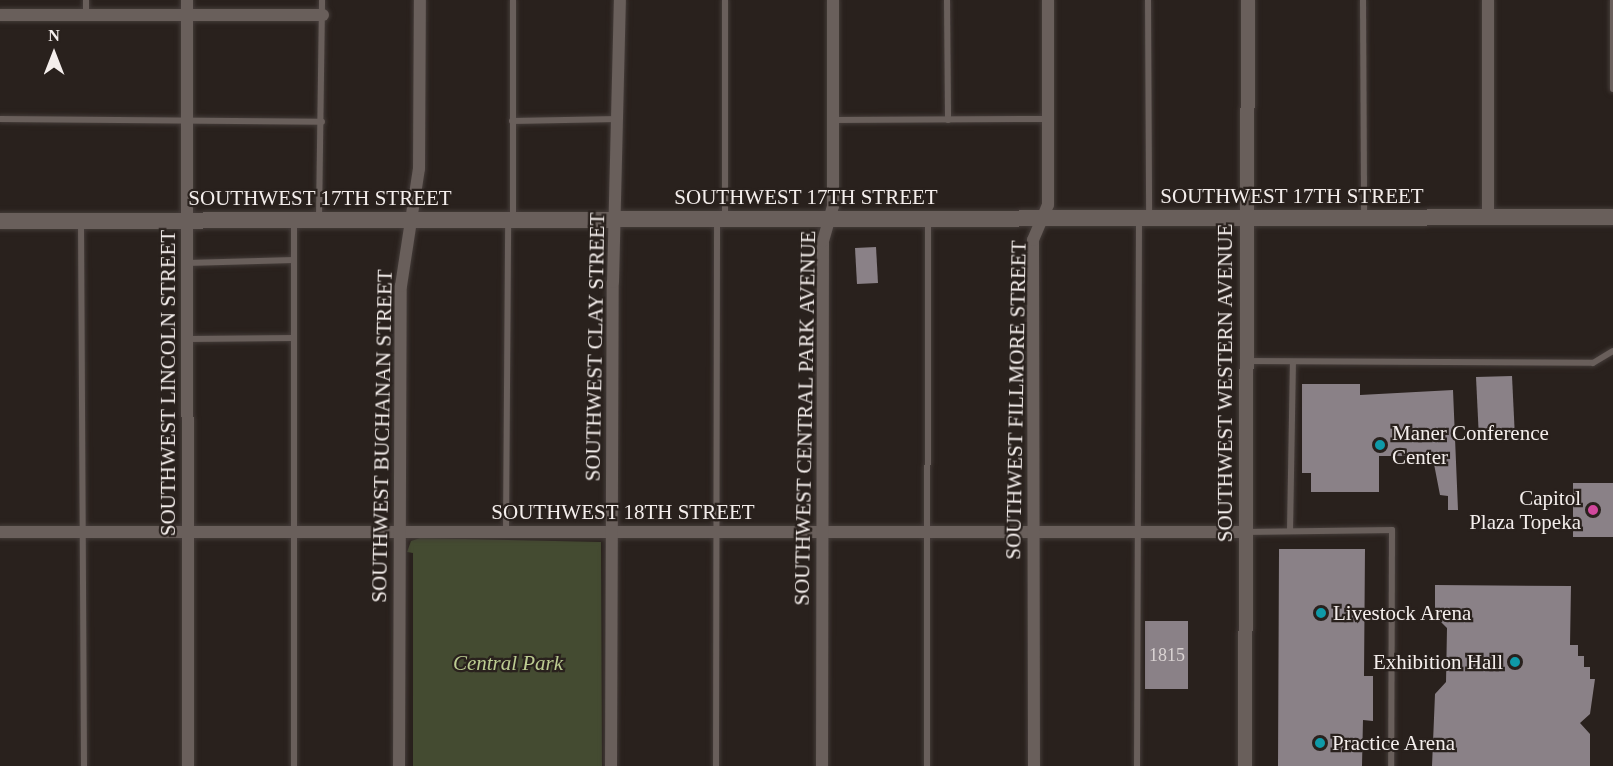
<!DOCTYPE html>
<style>
body{margin:0}
#map{position:relative;width:1613px;height:766px;overflow:hidden;background:#29211d;font-family:"Times New Roman",serif}
div>[style]{position:absolute}
.green>*{inset:0;background:#444b31}
.building>*{inset:0;background:#8a8187}
.roads{filter:drop-shadow(0 0 2px #443c39) drop-shadow(0 0 2px #443c39)}
.service>*{height:6px;margin:-3px;padding:0 3px;transform-origin:3px;border-radius:3px;background:#695f5b}
.minor>*{height:12px;margin:-6px;padding:0 6px;transform-origin:6px;border-radius:6px;background:#695f5b}
.tertiary>*{height:14px;margin:-7px;padding:0 7px;transform-origin:7px;border-radius:7px;background:#695f5b}
.secondary>*{height:16px;margin:-8px;padding:0 8px;transform-origin:8px;border-radius:8px;background:#695f5b}
.dots>*{width:16px;height:16px;translate:-50% -50%;box-sizing:border-box;border:3px solid #29211d;border-radius:50%}
span{translate:-50% -50%;white-space:nowrap;text-align:center;line-height:1.15;-webkit-text-stroke:4.5px #29211d;paint-order:stroke}
.number-label{font-size:18px;color:#dad3d3}
.number-label span{-webkit-text-stroke-width:0}
.street-label{font-size:21px;color:#f4eeec}
.poi-label{font-size:21px;color:#f4eeec}
.left{translate:0 -50%;text-align:left}
.right{translate:-100% -50%;text-align:right}
.park-label{font-size:21px;color:#bccc91;font-style:italic}
.north{position:absolute;left:24px;top:24px;width:60px;height:60px;-webkit-text-stroke:4px #29211d;paint-order:stroke;rotate:0deg;font-size:16px;font-weight:700;line-height:24px;text-align:center;color:#f4eeec}
.north::after{content:'';display:block;margin:auto;width:21px;height:27px;background:#f4eeec;clip-path:polygon(50% 0,100% 100%,50% 72%,0 100%)}
</style>
<div id="map">
<div class="green">
<i style="clip-path:polygon(420px 538px,601px 542px,602px 766px,413px 766px,413px 553px,407px 552px,411px 541px)"></i>
</div>
<div class="building">
<i style="clip-path:polygon(876px 247px,878px 283px,857px 284px,855px 248px)"></i>
<i style="clip-path:polygon(1512px 376px,1515px 438px,1479px 439px,1476px 377px)"></i>
<i style="clip-path:polygon(1302px 384px,1360px 384px,1360px 395px,1453px 390px,1458px 510px,1448px 510px,1448px 496px,1440px 495px,1434px 464px,1411px 464px,1411px 456px,1379px 456px,1379px 492px,1311px 492px,1311px 473px,1302px 473px)"></i>
<i style="clip-path:polygon(1573px 483px,1613px 483px,1613px 537px,1573px 537px)"></i>
<i style="clip-path:polygon(1279px 549px,1365px 549px,1364px 676px,1373px 676px,1373px 721px,1363px 720px,1362px 766px,1278px 766px)"></i>
<i style="clip-path:polygon(1435px 585px,1571px 586px,1570px 645px,1578px 645px,1578px 656px,1584px 656px,1584px 667px,1590px 667px,1590px 679px,1595px 679px,1590px 714px,1580px 723px,1590px 734px,1590px 766px,1432px 766px,1435px 694px,1446px 682px,1447px 628px,1435px 616px)"></i>
<i style="clip-path:polygon(1145px 621px,1188px 621px,1188px 689px,1145px 689px)"></i>
</div>
<div class="roads">
<div class="service">
<i style="left:86px;top:0;width:15px;rotate:90deg"></i>
<i style="left:725px;top:0;width:219px;rotate:90deg"></i>
<i style="left:947px;top:0;width:120px;rotate:89.5deg"></i>
<i style="left:1148px;top:0;width:215px;rotate:89.7deg"></i>
<i style="left:1363px;top:0;width:217px;rotate:89.7deg"></i>
<i style="left:1613px;top:0;width:89px;rotate:90deg"></i>
<i style="left:0;top:119px;width:322px;rotate:0.5deg"></i>
<i style="left:833px;top:120px;width:214px;rotate:-0.3deg"></i>
<i style="left:512px;top:121px;width:106px;rotate:-1.1deg"></i>
<i style="left:319px;top:218px;width:218px;rotate:-89.2deg"></i>
<i style="left:513px;top:218px;width:218px;rotate:-90deg"></i>
<i style="left:81px;top:224px;width:542px;rotate:89.68deg"></i>
<i style="left:187px;top:263px;width:107px;rotate:-1.6deg"></i>
<i style="left:188px;top:339px;width:106px;rotate:-0.5deg"></i>
<i style="left:1246px;top:361px;width:347px;rotate:0.3deg"></i>
<i style="left:1593px;top:363px;width:23px;rotate:-31deg"></i>
<i style="left:506px;top:531px;width:310px;rotate:-89.6deg"></i>
<i style="left:1290px;top:531px;width:168px;rotate:-89deg"></i>
<i style="left:1246px;top:532px;width:146px;rotate:-0.8deg"></i>
<i style="left:1392px;top:530px;width:236px;rotate:90.2deg"></i>
<i style="left:294px;top:766px;width:545px;rotate:-90deg"></i>
<i style="left:716px;top:766px;width:545px;rotate:-89.89deg"></i>
<i style="left:927px;top:766px;width:546px;rotate:-89.9deg"></i>
<i style="left:1137px;top:766px;width:547px;rotate:-89.79deg"></i>
</div>
<div class="minor">
<i style="left:187px;top:0;width:766px;rotate:89.93deg"></i>
<i style="left:0;top:15px;width:323px"></i>
<i style="left:1488px;top:218px;width:218px;rotate:-90deg"></i>
<i style="left:0;top:532px;width:1246px"></i>
<i style="left:399px;top:766px;width:480px;rotate:-89.8deg"></i>
<i style="left:401px;top:286px;width:118px;rotate:-81.3deg"></i>
<i style="left:419px;top:169px;width:169px;rotate:-89.7deg"></i>
<i style="left:611px;top:766px;width:484px;rotate:-89.8deg"></i>
<i style="left:613px;top:282px;width:282px;rotate:-88.6deg"></i>
<i style="left:822px;top:766px;width:525px;rotate:-89.89deg"></i>
<i style="left:823px;top:241px;width:36px;rotate:-74deg"></i>
<i style="left:833px;top:206px;width:206px;rotate:-90deg"></i>
<i style="left:1034px;top:766px;width:526px;rotate:-90.11deg"></i>
<i style="left:1033px;top:240px;width:38px;rotate:-67deg"></i>
<i style="left:1048px;top:205px;width:205px;rotate:-90deg"></i>
</div>
<div class="tertiary">
<i style="left:1245px;top:766px;width:766px;rotate:-89.78deg"></i>
</div>
<div class="secondary">
<i style="left:0;top:221px;width:1613px;rotate:-0.14deg"></i>
</div>
</div>
<div class="dots">
<i style="left:1380px;top:445px;background:#0f9aa8"></i>
<i style="left:1593px;top:510px;background:#d1479c"></i>
<i style="left:1321px;top:613px;background:#0f9aa8"></i>
<i style="left:1515px;top:662px;background:#0f9aa8"></i>
<i style="left:1320px;top:743px;background:#0f9aa8"></i>
</div>
<div class="number-label">
<span style="left:1167px;top:655px">1815</span>
</div>
<div class="street-label">
<span style="left:1292px;top:196px">SOUTHWEST 17TH STREET</span>
<span style="left:806px;top:197px">SOUTHWEST 17TH STREET</span>
<span style="left:320px;top:198px">SOUTHWEST 17TH STREET</span>
<span style="left:595px;top:347px;rotate:-89deg">SOUTHWEST CLAY STREET</span>
<span style="left:168px;top:383px;rotate:-90deg">SOUTHWEST LINCOLN STREET</span>
<span style="left:1225px;top:383px;rotate:-90deg">SOUTHWEST WESTERN AVENUE</span>
<span style="left:1016px;top:400px;rotate:-89deg">SOUTHWEST FILLMORE STREET</span>
<span style="left:805px;top:418px;rotate:-89deg">SOUTHWEST CENTRAL PARK AVENUE</span>
<span style="left:382px;top:436px;rotate:-89deg">SOUTHWEST BUCHANAN STREET</span>
<span style="left:623px;top:512px">SOUTHWEST 18TH STREET</span>
</div>
<div class="poi-label">
<span class="left" style="left:1392px;top:445px">Maner Conference<br>Center</span>
<span class="right" style="left:1581px;top:510px">Capitol<br>Plaza Topeka</span>
<span class="left" style="left:1333px;top:613px">Livestock Arena</span>
<span class="right" style="left:1503px;top:662px">Exhibition Hall</span>
<span class="left" style="left:1332px;top:743px">Practice Arena</span>
</div>
<div class="park-label">
<span style="left:508px;top:663px">Central Park</span>
</div>
<div class="north">N</div>
</div>
